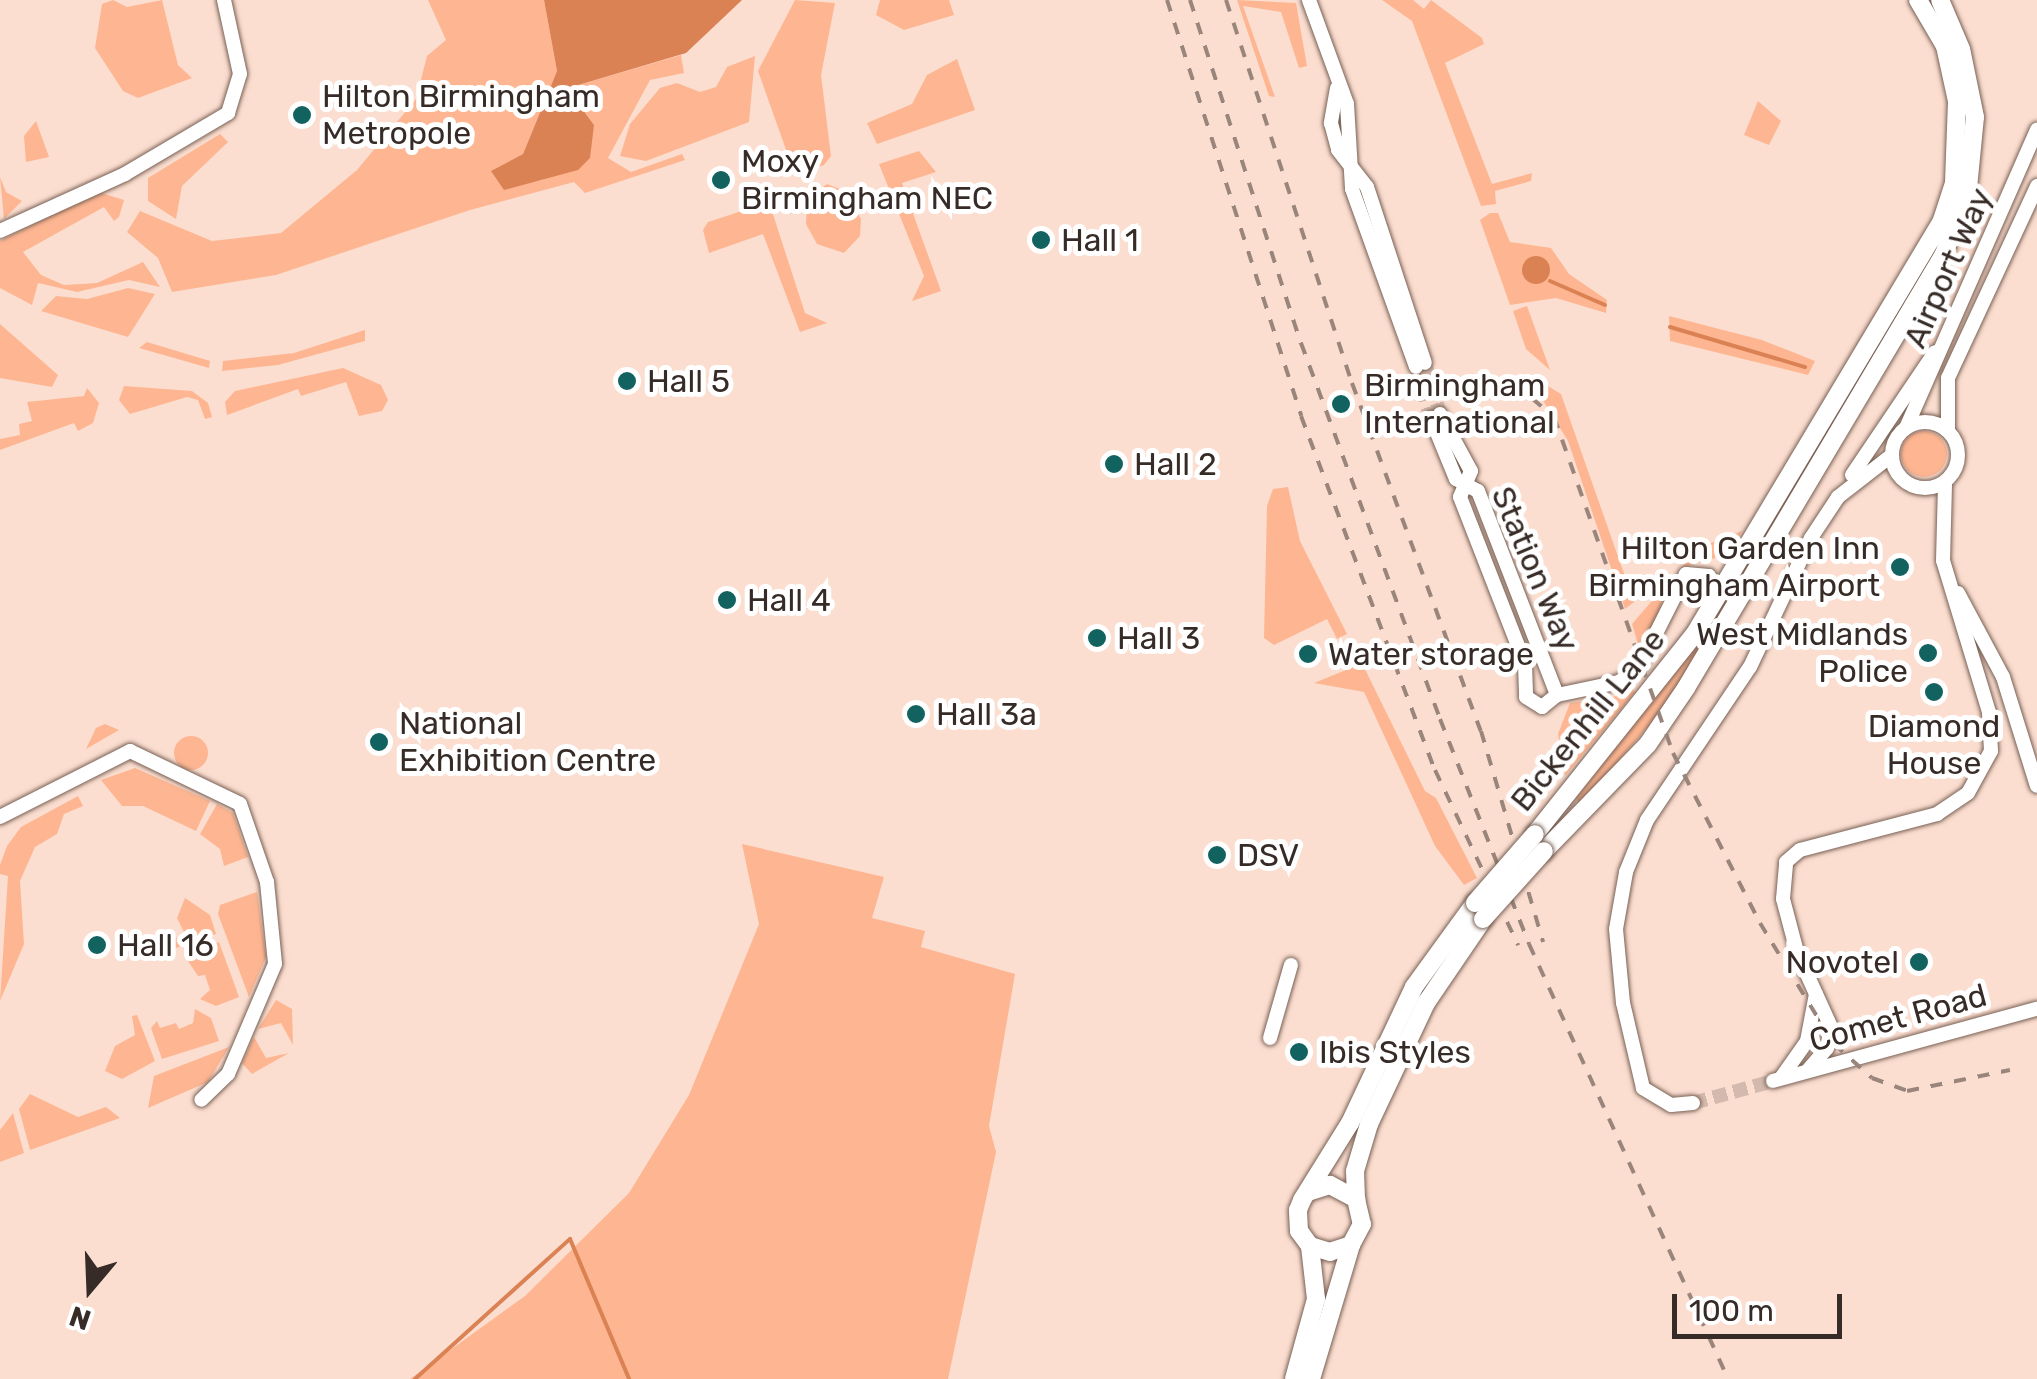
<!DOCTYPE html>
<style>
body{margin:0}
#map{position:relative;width:2037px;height:1379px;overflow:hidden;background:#fbded0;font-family:Rubik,sans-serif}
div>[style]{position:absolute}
.green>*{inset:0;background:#feb692}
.round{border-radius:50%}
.water>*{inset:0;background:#db8255}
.stream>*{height:4px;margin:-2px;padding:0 2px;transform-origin:2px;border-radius:2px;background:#db8255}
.minor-tunnel>*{height:14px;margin-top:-7px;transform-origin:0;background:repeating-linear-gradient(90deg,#d4baae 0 14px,transparent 0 21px)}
.roads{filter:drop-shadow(0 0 2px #786054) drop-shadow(0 0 2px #786054)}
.minor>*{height:14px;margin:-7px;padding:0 7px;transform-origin:7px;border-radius:7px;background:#fff}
.minor>.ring{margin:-7px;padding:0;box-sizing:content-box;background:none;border:14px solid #fff;border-radius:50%}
.major>*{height:18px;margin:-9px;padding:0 9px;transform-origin:9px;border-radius:9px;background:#fff}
.rail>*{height:4px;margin-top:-2px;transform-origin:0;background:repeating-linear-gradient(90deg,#99857b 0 12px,transparent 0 24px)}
.bridges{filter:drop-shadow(0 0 2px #786054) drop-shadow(0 0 2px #786054)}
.major-bridge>*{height:18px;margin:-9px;padding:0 9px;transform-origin:9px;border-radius:9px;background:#fff}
.dots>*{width:28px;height:28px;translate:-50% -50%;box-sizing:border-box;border:5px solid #fff;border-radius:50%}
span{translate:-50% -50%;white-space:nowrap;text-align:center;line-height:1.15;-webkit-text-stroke:10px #fff;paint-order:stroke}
.poi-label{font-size:32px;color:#362b26}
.left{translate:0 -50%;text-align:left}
.right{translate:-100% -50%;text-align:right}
.street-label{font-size:32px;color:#362b26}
.north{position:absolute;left:40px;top:1239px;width:100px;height:100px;-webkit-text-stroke:8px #fff;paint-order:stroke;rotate:199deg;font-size:28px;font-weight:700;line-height:40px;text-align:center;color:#362b26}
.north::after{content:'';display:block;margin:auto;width:35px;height:45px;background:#362b26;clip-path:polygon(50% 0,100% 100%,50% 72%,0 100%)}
.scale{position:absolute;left:1672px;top:1294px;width:170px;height:45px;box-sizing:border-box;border:5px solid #362b26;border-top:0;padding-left:12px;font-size:30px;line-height:35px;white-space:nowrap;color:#362b26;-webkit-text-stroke:8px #fff;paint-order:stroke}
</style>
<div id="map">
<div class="green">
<i style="clip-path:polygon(113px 0,127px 7px,162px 0,178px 65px,192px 78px,138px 98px,123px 91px,95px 48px,102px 4px)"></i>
<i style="clip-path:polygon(428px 0,544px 0,557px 71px,523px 154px,492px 171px,519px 183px,542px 180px,594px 125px,575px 98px,575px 86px,681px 55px,684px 73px,650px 80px,608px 158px,631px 172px,682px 154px,685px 160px,585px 193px,574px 182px,470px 210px,276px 275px,172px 292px,158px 258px,127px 232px,140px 211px,212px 241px,281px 233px,357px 170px,416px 99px,427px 56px,446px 40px)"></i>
<i style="clip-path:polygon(795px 0,835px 3px,821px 75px,831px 156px,824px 165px,795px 175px,758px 71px)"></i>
<i style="clip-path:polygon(880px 0,949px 0,954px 15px,904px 30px,876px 15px)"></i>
<i style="clip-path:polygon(1237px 0,1296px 3px,1307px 66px,1299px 68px,1281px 12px,1243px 6px,1275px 97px,1269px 96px)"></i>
<i style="clip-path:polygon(1382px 0,1413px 0,1424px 9px,1431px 0,1482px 38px,1484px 44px,1445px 63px,1492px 184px,1532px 173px,1531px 181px,1495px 191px,1496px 204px,1481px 206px,1412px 21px)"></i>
<i style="clip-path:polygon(1927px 0,1939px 11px,1960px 65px,1967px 104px,1966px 160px,1950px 224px,1669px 702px,1580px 806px,1576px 798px,1672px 675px,1762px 540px,1947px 222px,1964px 128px,1951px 48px)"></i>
<i style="clip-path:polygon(755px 56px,749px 122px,646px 161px,620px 156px,630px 124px,660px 88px,677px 83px,700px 92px,716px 87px,727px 67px)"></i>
<i style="clip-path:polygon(957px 59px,975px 110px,877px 144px,867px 123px,912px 104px,927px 75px)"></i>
<i style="clip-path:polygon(1758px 101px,1781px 121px,1769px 145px,1744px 135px)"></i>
<i style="clip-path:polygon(36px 121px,49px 157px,26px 162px,24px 136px)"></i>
<i style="clip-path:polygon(220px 134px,228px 142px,182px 186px,176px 219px,148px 201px,148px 178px)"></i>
<i style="clip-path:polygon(919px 151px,936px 172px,902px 183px,941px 291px,912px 301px,924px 276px,879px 164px)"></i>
<i style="clip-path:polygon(0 177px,6px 192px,22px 201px,4px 219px)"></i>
<i style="clip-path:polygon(827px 184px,845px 191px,861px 219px,860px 236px,844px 253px,817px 244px,806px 224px,807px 198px)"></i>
<i style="clip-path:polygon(98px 192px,124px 200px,119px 217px,114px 221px,104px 207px,23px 252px,41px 275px,64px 285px,97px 283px,143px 262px,160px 287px,129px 280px,77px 292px,38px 283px,32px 305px,0 288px,0 241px)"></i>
<i style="clip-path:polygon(769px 202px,805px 313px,827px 323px,800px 332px,763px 234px,709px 253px,703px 230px,708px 222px)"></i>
<i style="clip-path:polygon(1490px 213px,1498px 213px,1510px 242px,1551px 248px,1569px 274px,1607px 300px,1606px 313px,1556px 298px,1510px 305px,1480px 220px)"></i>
<i style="clip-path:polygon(128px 288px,155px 294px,128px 337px,41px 311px,56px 296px,87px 299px)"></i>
<i style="clip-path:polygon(1527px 306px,1550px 370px,1526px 349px,1513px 311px)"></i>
<i style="clip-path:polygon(1669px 316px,1762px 340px,1815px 361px,1808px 375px,1670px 341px)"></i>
<i style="clip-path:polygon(0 324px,58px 375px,52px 387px,0 378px)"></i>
<i style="clip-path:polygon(365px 330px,365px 341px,278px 365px,222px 371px,223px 361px,294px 353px)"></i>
<i style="clip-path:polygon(147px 342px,210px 361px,209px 368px,139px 348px)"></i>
<i style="clip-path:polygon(343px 368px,381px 385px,388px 400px,382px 411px,359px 416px,346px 382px,301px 396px,298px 389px,227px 415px,225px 402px,235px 391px)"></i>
<i style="clip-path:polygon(1538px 380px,1561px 394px,1634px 602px,1625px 609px,1568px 441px,1539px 394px)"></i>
<i style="clip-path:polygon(124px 386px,192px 391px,208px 403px,212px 417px,205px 419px,198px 400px,187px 397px,130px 414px,119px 400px)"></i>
<i style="clip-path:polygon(87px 388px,99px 403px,93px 423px,78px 431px,74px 423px,0 450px,0 439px,20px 435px,19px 424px,32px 421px,27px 402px,84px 396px)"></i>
<i class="round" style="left:1901px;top:431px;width:46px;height:46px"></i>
<i style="clip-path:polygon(1288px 487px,1300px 541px,1347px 634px,1337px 639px,1327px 619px,1274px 645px,1264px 638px,1267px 506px,1273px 489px)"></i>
<i style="clip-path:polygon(1742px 531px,1729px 554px,1681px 568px,1700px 547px)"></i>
<i style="clip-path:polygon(1670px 580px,1657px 617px,1641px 654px,1632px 624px)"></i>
<i style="clip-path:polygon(1357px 653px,1425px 791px,1436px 798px,1477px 878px,1464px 885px,1435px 846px,1364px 692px,1314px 683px,1346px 670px,1347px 657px)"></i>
<i style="clip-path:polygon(1631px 687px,1635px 692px,1565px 776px,1558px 734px,1570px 703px,1617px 696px)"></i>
<i style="clip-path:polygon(105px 724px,119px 730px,86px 749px,96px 728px)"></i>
<i class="round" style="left:174px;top:736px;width:34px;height:34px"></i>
<i style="clip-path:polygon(135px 768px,210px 801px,196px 831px,143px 806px,122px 806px,101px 780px)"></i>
<i style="clip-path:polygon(78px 796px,83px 806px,64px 814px,57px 834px,35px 847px,20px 881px,24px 944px,0 1001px,8px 876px,0 874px,0 865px,7px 846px,21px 827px)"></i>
<i style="clip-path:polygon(217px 804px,233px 813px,248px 857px,224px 866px,220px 849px,200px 834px)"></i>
<i style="clip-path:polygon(742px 844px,884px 877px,872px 918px,925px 931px,921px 947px,1015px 974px,989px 1126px,996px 1152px,948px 1379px,410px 1379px,525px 1296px,629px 1193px,689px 1095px,759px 924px)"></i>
<i style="clip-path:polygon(257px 892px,266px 957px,249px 997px,218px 914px,220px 905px)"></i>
<i style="clip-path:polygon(185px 898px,210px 915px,216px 934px,170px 950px,166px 942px,185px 934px,177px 918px)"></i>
<i style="clip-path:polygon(219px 942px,239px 997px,216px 1006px,200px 999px,210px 990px,205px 975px,198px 976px,184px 955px)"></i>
<i style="clip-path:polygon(276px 1000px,292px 1009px,293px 1045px,281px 1023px,258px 1029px)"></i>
<i style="clip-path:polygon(195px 1009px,211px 1018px,219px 1041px,162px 1059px,151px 1028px,157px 1021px,160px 1028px,176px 1023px,179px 1029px,193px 1023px)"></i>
<i style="clip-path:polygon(137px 1015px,155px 1061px,122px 1079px,105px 1071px,115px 1046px,135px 1035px,132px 1016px)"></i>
<i style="clip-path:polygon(254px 1037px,266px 1058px,289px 1053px,252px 1074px,242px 1063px)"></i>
<i style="clip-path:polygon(229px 1047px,208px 1082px,148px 1108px,154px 1076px)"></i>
<i style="clip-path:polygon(30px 1094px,78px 1117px,106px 1107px,120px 1118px,30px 1150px,19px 1109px)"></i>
<i style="clip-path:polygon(13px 1113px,24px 1153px,0 1162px,0 1130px)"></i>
</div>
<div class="water">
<i style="clip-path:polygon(544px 0,742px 0,686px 53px,575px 86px,575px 99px,594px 125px,590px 158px,578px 170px,504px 190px,491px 171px,523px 154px,557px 71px)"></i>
<i class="round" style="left:1522px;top:256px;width:28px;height:28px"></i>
</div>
<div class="stream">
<i style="left:1550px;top:281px;width:60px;rotate:23.6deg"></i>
<i style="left:1670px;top:327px;width:141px;rotate:16.5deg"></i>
<i style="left:415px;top:1379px;width:209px;rotate:-42.1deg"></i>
<i style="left:570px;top:1239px;width:152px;rotate:67.1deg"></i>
</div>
<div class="minor-tunnel">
<i style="left:1425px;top:363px;width:53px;rotate:73.6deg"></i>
<i style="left:1416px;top:367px;width:53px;rotate:73.6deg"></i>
<i style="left:1693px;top:1103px;width:83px;rotate:-15.4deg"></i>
</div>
<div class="roads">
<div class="minor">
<i style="left:1309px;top:0;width:111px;rotate:69.9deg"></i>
<i style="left:1347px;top:104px;width:85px;rotate:86.6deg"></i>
<i style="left:1352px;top:189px;width:189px;rotate:70.2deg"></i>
<i style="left:1337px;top:88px;width:36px;rotate:100deg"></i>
<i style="left:1331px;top:123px;width:28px;rotate:75deg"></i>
<i style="left:1338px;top:150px;width:47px;rotate:51.9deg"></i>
<i style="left:1367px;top:187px;width:185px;rotate:71.8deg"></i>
<i style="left:0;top:231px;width:137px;rotate:-24.5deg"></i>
<i style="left:125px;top:174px;width:120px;rotate:-30.6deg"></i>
<i style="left:228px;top:113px;width:41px;rotate:-72.9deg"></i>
<i style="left:240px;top:74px;width:76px;rotate:-102.2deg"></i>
<i style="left:1440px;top:414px;width:65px;rotate:61.5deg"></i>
<i style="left:1471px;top:471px;width:28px;rotate:113deg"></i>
<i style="left:1460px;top:497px;width:179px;rotate:68.7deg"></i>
<i style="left:1525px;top:664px;width:33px;rotate:88deg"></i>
<i style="left:1526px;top:697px;width:19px;rotate:32deg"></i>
<i style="left:1542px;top:707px;width:19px;rotate:-39deg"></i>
<i style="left:1431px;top:418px;width:66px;rotate:67.7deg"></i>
<i style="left:1456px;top:479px;width:25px;rotate:29deg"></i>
<i style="left:1478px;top:491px;width:219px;rotate:68.8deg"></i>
<i class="ring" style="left:1892px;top:422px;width:52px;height:52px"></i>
<i style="left:1906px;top:428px;width:326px;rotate:-66.3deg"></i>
<i style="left:1948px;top:431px;width:53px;rotate:-90deg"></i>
<i style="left:1948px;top:378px;width:212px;rotate:-65.1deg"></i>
<i style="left:1852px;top:475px;width:148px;rotate:-56deg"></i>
<i style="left:1958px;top:593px;width:95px;rotate:61.8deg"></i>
<i style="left:2003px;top:677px;width:114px;rotate:72.7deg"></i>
<i style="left:1557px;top:695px;width:63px;rotate:-11.8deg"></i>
<i style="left:1619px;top:682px;width:25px;rotate:-37deg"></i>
<i style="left:1639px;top:667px;width:104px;rotate:-63.2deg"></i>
<i style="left:1686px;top:574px;width:23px;rotate:5deg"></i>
<i style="left:1709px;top:576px;width:27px;rotate:92deg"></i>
<i style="left:0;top:817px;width:146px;rotate:-26.9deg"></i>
<i style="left:130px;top:751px;width:122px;rotate:25.7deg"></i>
<i style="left:240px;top:804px;width:83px;rotate:70.9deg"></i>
<i style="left:267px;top:882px;width:82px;rotate:84.4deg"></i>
<i style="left:275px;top:964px;width:120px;rotate:113.1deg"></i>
<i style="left:228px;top:1074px;width:37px;rotate:136deg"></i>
<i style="left:1270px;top:1038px;width:76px;rotate:-74deg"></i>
<i style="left:1808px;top:1070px;width:29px;rotate:-49deg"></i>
<i style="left:1827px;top:1048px;width:21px;rotate:-79deg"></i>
<i style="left:1831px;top:1027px;width:82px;rotate:-114.4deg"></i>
<i style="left:1797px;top:952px;width:55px;rotate:-104.8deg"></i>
<i style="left:1783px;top:899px;width:37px;rotate:-85deg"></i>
<i style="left:1786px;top:862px;width:18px;rotate:-41deg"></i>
<i style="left:1800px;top:850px;width:142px;rotate:-14.7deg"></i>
<i style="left:1937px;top:814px;width:37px;rotate:-34deg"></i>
<i style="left:1968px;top:793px;width:48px;rotate:-61.3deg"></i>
<i style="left:1991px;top:751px;width:39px;rotate:-93deg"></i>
<i style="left:1989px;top:712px;width:158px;rotate:-106.9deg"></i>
<i style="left:1943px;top:561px;width:79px;rotate:-88.5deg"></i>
<i style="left:1781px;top:1078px;width:45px;rotate:-54.9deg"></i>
<i style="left:1807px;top:1041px;width:48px;rotate:-79.2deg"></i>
<i style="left:1773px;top:1081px;width:274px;rotate:-15.3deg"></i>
<i style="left:1693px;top:1103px;width:22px;rotate:175deg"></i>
<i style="left:1671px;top:1105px;width:33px;rotate:-149deg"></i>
<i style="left:1643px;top:1088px;width:87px;rotate:-103.2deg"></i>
<i style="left:1623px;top:1003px;width:74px;rotate:-95.4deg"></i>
<i style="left:1616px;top:929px;width:58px;rotate:-80deg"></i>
<i style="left:1626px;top:872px;width:56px;rotate:-68deg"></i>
<i style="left:1647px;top:820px;width:184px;rotate:-56.1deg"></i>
<i style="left:1750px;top:667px;width:143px;rotate:-64.7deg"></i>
<i style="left:1811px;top:538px;width:49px;rotate:-56.6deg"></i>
<i style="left:1838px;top:497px;width:68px;rotate:-37.9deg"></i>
</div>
<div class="major">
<i style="left:1535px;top:834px;width:255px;rotate:-51.4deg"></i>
<i style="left:1694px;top:635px;width:483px;rotate:-59.1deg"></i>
<i style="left:1942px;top:220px;width:39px;rotate:-72deg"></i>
<i style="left:1954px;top:183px;width:82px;rotate:-87.9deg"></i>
<i style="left:1957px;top:101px;width:56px;rotate:-102.3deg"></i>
<i style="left:1945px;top:46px;width:53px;rotate:-120.4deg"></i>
<i style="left:1544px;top:851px;width:149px;rotate:-45.8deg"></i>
<i style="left:1648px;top:744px;width:68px;rotate:-55.8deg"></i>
<i style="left:1686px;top:688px;width:505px;rotate:-59.27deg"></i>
<i style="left:1944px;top:254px;width:70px;rotate:-70deg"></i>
<i style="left:1968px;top:188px;width:71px;rotate:-84.4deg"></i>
<i style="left:1975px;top:117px;width:69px;rotate:-101.6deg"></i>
<i style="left:1961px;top:49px;width:53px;rotate:-113.2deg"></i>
<i style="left:1308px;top:1192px;width:23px;rotate:-18deg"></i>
<i style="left:1330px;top:1185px;width:30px;rotate:28deg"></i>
<i style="left:1356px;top:1199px;width:26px;rotate:77deg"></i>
<i style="left:1362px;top:1224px;width:24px;rotate:118deg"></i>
<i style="left:1351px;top:1245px;width:22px;rotate:162deg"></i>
<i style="left:1330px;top:1252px;width:21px;rotate:-163deg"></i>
<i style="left:1310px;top:1246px;width:19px;rotate:-126deg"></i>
<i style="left:1299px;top:1231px;width:21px;rotate:-93deg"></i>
<i style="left:1298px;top:1210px;width:11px;rotate:-68deg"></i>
<i style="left:1302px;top:1200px;width:91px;rotate:-58.1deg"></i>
<i style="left:1350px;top:1123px;width:150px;rotate:-64.8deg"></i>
<i style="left:1414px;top:987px;width:104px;rotate:-54deg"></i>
<i style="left:1356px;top:1199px;width:28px;rotate:-92deg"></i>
<i style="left:1355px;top:1171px;width:49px;rotate:-73.4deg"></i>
<i style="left:1369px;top:1124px;width:134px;rotate:-64.8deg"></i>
<i style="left:1426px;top:1003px;width:102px;rotate:-55.8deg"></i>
<i style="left:1294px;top:1379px;width:83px;rotate:-74.6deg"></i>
<i style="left:1316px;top:1299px;width:53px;rotate:-96.5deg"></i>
<i style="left:1311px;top:1379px;width:140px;rotate:-73.4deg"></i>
</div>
</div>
<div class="rail">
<i style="left:1167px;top:0;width:437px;rotate:72.1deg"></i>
<i style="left:1301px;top:416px;width:379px;rotate:69.3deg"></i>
<i style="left:1435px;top:770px;width:194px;rotate:64.6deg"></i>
<i style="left:1190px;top:0;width:361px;rotate:72.1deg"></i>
<i style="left:1301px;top:343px;width:401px;rotate:69.7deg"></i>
<i style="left:1440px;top:719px;width:242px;rotate:68.4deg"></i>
<i style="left:1529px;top:944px;width:478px;rotate:65.4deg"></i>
<i style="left:1226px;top:0;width:403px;rotate:71.8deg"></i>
<i style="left:1352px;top:383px;width:371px;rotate:69.7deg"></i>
<i style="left:1481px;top:731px;width:220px;rotate:73.6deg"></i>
<i style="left:1467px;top:380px;width:47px;rotate:3.7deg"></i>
<i style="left:1514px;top:383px;width:52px;rotate:40.4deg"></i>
<i style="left:1554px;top:417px;width:356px;rotate:70.5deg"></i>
<i style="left:1673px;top:753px;width:191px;rotate:62.9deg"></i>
<i style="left:1760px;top:923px;width:142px;rotate:58.6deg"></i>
<i style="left:1834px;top:1044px;width:51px;rotate:41.8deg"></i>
<i style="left:1872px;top:1078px;width:37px;rotate:20deg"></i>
<i style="left:1907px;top:1091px;width:105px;rotate:-11.5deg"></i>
</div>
<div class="bridges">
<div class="major-bridge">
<i style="left:1475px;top:903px;width:91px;rotate:-49deg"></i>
<i style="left:1483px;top:919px;width:91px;rotate:-48.1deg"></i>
</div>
</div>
<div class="dots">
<i style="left:302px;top:115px;background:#126260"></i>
<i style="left:721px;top:180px;background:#126260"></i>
<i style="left:1041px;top:240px;background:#126260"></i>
<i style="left:627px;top:381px;background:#126260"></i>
<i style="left:1341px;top:404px;background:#126260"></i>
<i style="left:1114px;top:464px;background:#126260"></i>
<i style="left:1900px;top:567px;background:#126260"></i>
<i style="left:727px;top:600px;background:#126260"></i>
<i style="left:1097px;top:638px;background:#126260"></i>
<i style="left:1928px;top:653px;background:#126260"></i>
<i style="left:1308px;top:654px;background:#126260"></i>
<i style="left:1934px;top:692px;background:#126260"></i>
<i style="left:916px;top:714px;background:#126260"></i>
<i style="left:379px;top:742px;background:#126260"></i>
<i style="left:1217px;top:855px;background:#126260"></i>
<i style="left:97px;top:945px;background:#126260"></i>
<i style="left:1919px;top:962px;background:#126260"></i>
<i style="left:1299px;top:1052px;background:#126260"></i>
</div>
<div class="poi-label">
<span class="left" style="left:322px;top:115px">Hilton Birmingham<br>Metropole</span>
<span class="left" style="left:741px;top:180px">Moxy<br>Birmingham NEC</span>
<span class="left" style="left:1061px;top:240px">Hall 1</span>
<span class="left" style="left:647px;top:381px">Hall 5</span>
<span class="left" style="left:1364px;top:404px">Birmingham<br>International</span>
<span class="left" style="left:1134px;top:464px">Hall 2</span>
<span class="right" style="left:1880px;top:567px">Hilton Garden Inn<br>Birmingham Airport</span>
<span class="left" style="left:747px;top:600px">Hall 4</span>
<span class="right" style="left:1908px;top:653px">West Midlands<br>Police</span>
<span class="left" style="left:1117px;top:638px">Hall 3</span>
<span class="left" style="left:1328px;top:654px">Water storage</span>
<span class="left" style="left:936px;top:714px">Hall 3a</span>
<span class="left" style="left:399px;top:742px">National<br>Exhibition Centre</span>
<span style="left:1934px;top:745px">Diamond<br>House</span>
<span class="left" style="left:1237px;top:855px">DSV</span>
<span class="left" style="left:117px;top:945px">Hall 16</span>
<span class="right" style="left:1899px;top:962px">Novotel</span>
<span class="left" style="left:1319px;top:1052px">Ibis Styles</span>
</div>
<div class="street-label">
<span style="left:1948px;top:268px;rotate:-66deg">Airport Way</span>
<span style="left:1535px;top:569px;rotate:67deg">Station Way</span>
<span style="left:1588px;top:720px;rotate:-51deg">Bickenhill Lane</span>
<span style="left:1898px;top:1018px;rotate:-15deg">Comet Road</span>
</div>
<div class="north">N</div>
<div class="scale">100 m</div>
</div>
